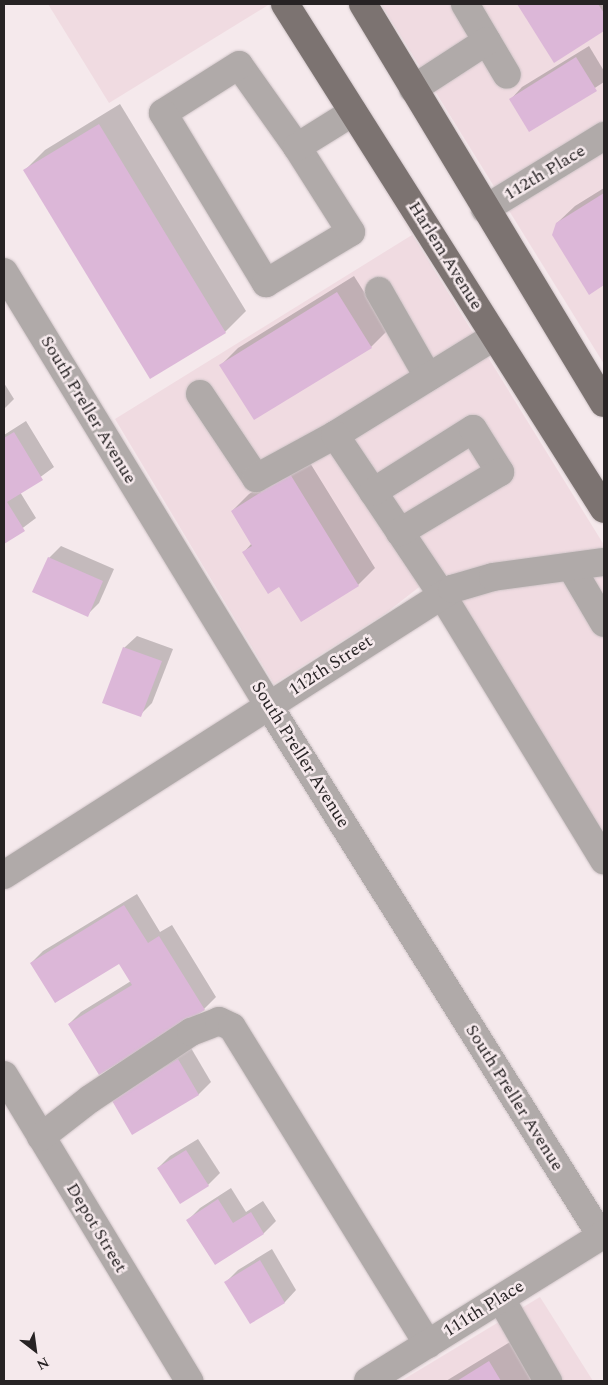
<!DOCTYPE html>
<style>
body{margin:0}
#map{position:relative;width:608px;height:1385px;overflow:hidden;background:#f5e9ec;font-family:Spectral,serif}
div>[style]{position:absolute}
.built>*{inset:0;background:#f0dbe1}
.shadow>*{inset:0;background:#0003}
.building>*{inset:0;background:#dcb7d8}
.roads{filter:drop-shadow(0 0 1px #d0c5c8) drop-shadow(0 0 1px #d0c5c8)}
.minor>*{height:28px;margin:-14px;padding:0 14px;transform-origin:14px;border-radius:14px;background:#b0aaa9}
.major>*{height:28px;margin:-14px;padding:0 14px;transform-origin:14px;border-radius:14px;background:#7c7371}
span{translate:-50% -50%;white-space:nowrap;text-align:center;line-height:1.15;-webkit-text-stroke:5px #f5e9ec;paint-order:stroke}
.street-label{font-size:18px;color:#272324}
.frame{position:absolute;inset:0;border:5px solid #272324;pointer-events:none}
.north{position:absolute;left:10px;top:1325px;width:50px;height:50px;-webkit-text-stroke:4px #f5e9ec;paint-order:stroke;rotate:150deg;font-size:14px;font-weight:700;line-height:20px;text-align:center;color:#272324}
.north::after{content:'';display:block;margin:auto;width:18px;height:22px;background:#272324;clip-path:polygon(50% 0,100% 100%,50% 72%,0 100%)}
</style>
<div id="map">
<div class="built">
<i style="clip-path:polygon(48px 4px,270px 4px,109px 103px)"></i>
<i style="clip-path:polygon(381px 4px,604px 4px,604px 364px)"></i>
<i style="clip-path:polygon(321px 87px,604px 545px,604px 876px,423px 584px,386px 613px,274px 684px,115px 419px,412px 235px)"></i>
<i style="clip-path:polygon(540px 1297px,593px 1381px,401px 1381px)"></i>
</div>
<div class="shadow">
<i style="clip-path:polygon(518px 4px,604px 4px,604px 30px,554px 61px)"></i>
<i style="clip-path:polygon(589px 46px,604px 71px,604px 82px,530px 130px,511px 99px,522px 87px)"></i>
<i style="clip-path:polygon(120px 104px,246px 311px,225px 332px,151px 377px,25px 170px,45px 150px)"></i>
<i style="clip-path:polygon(604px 188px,604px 284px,590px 293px,557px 223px,575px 206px)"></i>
<i style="clip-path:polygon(354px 276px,388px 330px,371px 347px,221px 365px,238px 348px)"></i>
<i style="clip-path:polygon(4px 383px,14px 399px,4px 409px)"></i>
<i style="clip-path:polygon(26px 421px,54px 467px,20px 492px,36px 518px,4px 542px,4px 435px)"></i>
<i style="clip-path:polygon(307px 458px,375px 568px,358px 585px,243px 553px,252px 543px,232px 511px,249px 494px)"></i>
<i style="clip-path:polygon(61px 546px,114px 569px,99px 603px,87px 615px,49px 558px)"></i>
<i style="clip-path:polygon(137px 636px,173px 649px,152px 703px,140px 715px,124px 648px)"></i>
<i style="clip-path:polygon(137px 894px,160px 932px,172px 925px,216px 997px,204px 1009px,69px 1024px,81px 1012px,131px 981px,119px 962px,31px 963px,43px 951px)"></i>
<i style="clip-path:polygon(191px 1048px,211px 1082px,199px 1094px,133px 1133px,112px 1100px)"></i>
<i style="clip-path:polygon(198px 1139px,220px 1173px,208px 1185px,158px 1168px,170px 1156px)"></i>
<i style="clip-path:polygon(231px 1188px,246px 1212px,263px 1201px,276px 1221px,264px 1233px,215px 1263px,188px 1220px,200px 1208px)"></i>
<i style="clip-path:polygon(272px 1249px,296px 1290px,285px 1302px,250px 1322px,226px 1282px,238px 1270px)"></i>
<i style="clip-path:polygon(510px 1342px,534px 1381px,446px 1381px)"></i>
</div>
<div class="building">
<i style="clip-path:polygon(517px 4px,598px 4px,604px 13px,604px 31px,554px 63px)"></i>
<i style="clip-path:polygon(576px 57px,597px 91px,529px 132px,509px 99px)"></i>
<i style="clip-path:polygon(99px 124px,226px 333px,150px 379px,23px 170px)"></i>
<i style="clip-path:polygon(604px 193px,604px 285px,589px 295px,552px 235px,556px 223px)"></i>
<i style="clip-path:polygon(337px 292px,372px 348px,254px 420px,219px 365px)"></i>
<i style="clip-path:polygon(14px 432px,43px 480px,7px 502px,25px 531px,4px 544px,4px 438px)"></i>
<i style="clip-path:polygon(290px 474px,359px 586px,301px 622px,279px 587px,268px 594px,242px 552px,252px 546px,231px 511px)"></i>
<i style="clip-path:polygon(48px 557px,103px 581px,88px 617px,32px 592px)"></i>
<i style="clip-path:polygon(123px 647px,162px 661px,141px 717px,102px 703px)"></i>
<i style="clip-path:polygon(124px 905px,148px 943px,159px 936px,205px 1010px,99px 1075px,68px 1024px,132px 985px,119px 964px,55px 1003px,30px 963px)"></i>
<i style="clip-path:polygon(178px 1059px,199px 1095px,132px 1135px,111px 1099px)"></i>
<i style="clip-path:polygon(186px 1150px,209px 1186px,180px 1204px,157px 1168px)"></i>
<i style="clip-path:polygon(218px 1199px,233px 1223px,251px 1212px,264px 1234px,215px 1265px,186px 1220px)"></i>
<i style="clip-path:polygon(260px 1260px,285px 1303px,250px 1324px,224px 1282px)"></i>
<i style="clip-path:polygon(489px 1361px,501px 1381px,457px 1381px)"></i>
</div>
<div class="roads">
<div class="minor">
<i style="left:465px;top:4px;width:82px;rotate:59.4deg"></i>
<i style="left:413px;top:89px;width:88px;rotate:-33deg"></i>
<i style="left:297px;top:147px;width:100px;rotate:-125.3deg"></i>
<i style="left:239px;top:65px;width:90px;rotate:147.7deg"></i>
<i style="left:163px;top:113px;width:199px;rotate:58.8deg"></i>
<i style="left:266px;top:283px;width:99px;rotate:-31deg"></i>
<i style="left:351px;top:232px;width:101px;rotate:-122.4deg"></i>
<i style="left:297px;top:147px;width:66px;rotate:-32deg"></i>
<i style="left:485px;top:209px;width:140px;rotate:-31.5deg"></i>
<i style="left:4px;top:272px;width:509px;rotate:58.59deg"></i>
<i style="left:269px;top:706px;width:623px;rotate:57.92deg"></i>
<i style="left:379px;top:291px;width:99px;rotate:60.3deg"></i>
<i style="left:200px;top:394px;width:101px;rotate:56.3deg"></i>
<i style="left:256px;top:478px;width:90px;rotate:-28.6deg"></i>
<i style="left:335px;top:435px;width:188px;rotate:-31.7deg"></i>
<i style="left:335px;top:435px;width:192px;rotate:56.2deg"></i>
<i style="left:442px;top:595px;width:311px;rotate:58.6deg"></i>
<i style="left:373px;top:492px;width:118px;rotate:-32.2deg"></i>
<i style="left:473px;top:429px;width:51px;rotate:57.9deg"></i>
<i style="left:500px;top:472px;width:117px;rotate:149deg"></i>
<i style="left:571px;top:567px;width:65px;rotate:59.5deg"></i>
<i style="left:4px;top:875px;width:532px;rotate:-32.55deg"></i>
<i style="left:452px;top:589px;width:43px;rotate:-16.3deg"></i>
<i style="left:493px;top:577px;width:112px;rotate:-7.7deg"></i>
<i style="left:4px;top:1075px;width:358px;rotate:58.8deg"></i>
<i style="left:41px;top:1137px;width:62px;rotate:-37.8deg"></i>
<i style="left:90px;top:1099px;width:121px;rotate:-33.6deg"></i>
<i style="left:191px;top:1032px;width:30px;rotate:-21deg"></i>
<i style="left:219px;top:1021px;width:14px;rotate:25deg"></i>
<i style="left:232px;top:1027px;width:373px;rotate:58.3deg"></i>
<i style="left:501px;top:1299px;width:95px;rotate:60.2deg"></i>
<i style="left:368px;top:1381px;width:278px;rotate:-31.9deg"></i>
</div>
<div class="major">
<i style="left:285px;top:4px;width:597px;rotate:57.72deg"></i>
<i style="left:363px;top:4px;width:466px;rotate:58.9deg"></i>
</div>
</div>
<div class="street-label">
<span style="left:545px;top:173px;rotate:-31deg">112th Place</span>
<span style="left:445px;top:256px;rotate:58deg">Harlem Avenue</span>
<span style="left:88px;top:410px;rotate:59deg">South Preller Avenue</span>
<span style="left:331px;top:666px;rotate:-33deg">112th Street</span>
<span style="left:300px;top:755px;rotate:58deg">South Preller Avenue</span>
<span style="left:514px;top:1098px;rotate:58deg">South Preller Avenue</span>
<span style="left:96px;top:1228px;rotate:59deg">Depot Street</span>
<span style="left:484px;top:1309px;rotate:-32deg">111th Place</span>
</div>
<div class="frame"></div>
<div class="north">N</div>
</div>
